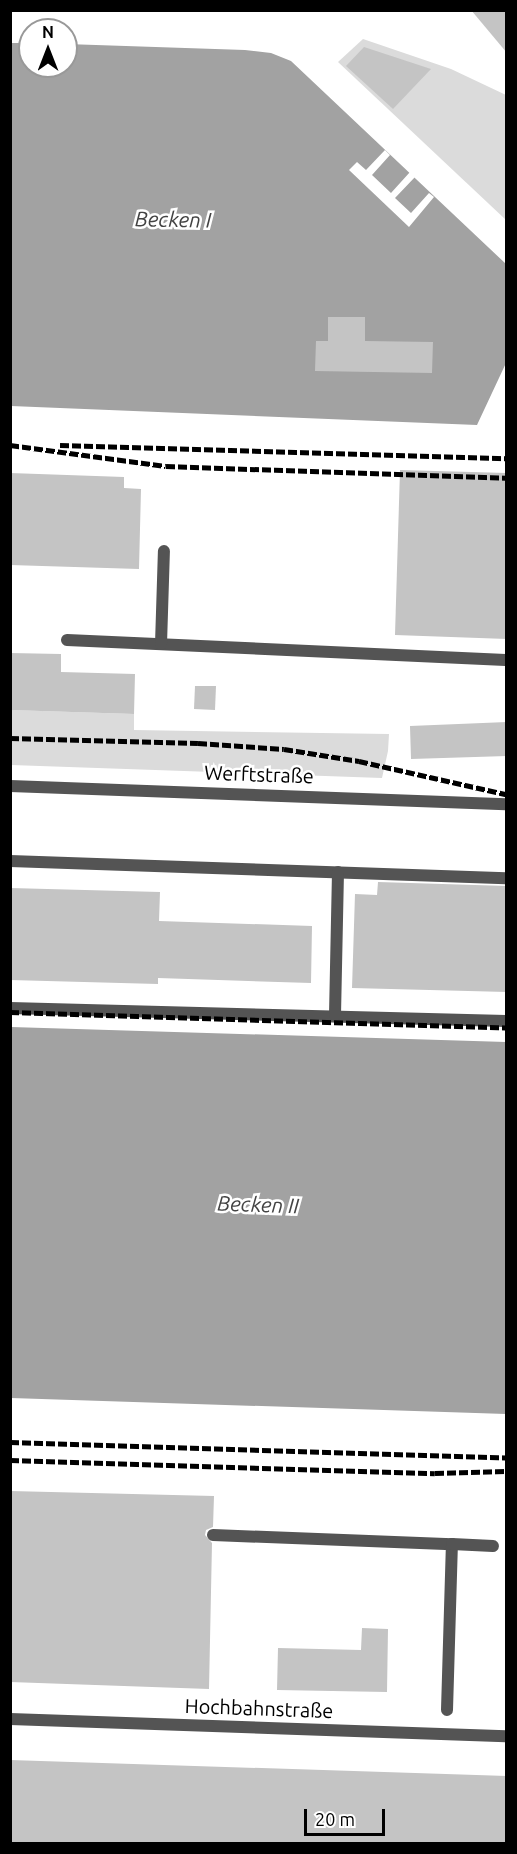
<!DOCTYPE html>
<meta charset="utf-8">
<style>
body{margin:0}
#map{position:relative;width:517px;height:1854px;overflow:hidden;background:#fff;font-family:Ubuntu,sans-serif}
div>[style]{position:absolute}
.green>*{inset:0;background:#dbdbdb}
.water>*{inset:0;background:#a2a2a2}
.pier>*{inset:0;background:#fff}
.building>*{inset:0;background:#c4c4c4}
.lane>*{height:12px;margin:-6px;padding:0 6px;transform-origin:6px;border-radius:6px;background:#545454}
.street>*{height:12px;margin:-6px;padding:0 6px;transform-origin:6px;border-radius:6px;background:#545454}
.rail>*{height:4.5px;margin-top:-2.25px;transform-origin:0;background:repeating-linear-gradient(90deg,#000 0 9px,transparent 0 12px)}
span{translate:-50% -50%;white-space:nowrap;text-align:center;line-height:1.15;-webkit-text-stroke:5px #fff;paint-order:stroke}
.street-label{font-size:20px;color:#000}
.water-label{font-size:21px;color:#434343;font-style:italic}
.frame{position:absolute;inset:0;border:12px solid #000;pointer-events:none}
.north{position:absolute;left:18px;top:18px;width:60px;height:60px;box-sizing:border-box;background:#fff;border:2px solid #999;border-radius:50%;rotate:0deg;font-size:16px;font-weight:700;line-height:24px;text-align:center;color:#000}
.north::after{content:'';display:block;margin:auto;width:21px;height:27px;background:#000;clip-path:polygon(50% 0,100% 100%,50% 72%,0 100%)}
.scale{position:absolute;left:304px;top:1809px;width:81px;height:27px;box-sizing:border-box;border:3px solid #000;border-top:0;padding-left:8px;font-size:18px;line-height:21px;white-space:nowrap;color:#000;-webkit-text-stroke:4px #fff;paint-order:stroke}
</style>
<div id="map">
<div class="green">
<i style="clip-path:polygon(363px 39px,451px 69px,506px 95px,506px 220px,338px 62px)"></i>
<i style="clip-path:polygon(11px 710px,134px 714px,134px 730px,389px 734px,388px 751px,382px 778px,11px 765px)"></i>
</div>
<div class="water">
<i style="clip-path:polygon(10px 43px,30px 43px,30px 66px,66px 66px,66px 44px,245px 50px,271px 53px,291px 61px,506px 264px,506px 363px,477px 425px,11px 406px)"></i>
<i style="clip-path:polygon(11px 1027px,506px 1042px,506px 1414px,11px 1398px)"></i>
</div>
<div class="pier">
<i style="clip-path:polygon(385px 150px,390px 155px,372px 175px,391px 193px,410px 172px,415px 177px,395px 198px,411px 213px,429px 193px,434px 197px,409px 227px,349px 170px,357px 162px,366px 170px)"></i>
</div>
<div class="building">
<i style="clip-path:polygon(471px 10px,507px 10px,507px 53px)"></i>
<i style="clip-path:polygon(364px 47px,431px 69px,393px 109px,346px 66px)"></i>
<i style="clip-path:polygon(328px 317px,365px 317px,365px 341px,433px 342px,432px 373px,315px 371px,316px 341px,328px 341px)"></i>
<i style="clip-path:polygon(400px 470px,507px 473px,507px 639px,395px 635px)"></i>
<i style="clip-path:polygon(10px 473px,124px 477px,124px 488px,141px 489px,139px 569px,10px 565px)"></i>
<i style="clip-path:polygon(10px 653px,61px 654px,61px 672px,135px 674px,134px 714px,10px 710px)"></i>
<i style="clip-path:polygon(195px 686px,216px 686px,215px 710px,194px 709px)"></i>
<i style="clip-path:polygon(507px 722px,507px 756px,411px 759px,410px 726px)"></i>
<i style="clip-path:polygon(378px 882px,507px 886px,507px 992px,352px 988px,355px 894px,377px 895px)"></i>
<i style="clip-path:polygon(10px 888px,160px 892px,159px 921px,312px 926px,311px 983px,158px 978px,158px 984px,10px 980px)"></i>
<i style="clip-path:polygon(10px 1491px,214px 1496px,213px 1527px,206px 1530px,205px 1535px,212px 1543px,209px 1689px,10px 1682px)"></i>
<i style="clip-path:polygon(362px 1628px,388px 1629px,387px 1692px,277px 1690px,278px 1648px,361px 1650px)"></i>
<i style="clip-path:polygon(10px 1760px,507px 1776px,507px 1844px,10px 1844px)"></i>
</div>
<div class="lane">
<i style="left:67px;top:640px;width:439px;rotate:2.6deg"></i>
<i style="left:161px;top:644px;width:93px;rotate:-88.2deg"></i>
<i style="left:10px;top:861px;width:496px;rotate:2deg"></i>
<i style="left:10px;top:1008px;width:496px;rotate:1.5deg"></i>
<i style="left:335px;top:1015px;width:143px;rotate:-88.8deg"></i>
<i style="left:213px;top:1535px;width:239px;rotate:2.2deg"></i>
<i style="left:447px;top:1710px;width:166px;rotate:-88.3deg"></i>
<i style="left:452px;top:1544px;width:41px;rotate:2.8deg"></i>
</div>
<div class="street">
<i style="left:10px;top:786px;width:496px;rotate:2.1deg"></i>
<i style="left:10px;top:1719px;width:496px;rotate:2deg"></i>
</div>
<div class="rail">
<i style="left:10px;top:445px;width:157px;rotate:7.7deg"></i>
<i style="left:166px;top:466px;width:340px;rotate:2deg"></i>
<i style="left:60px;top:445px;width:446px;rotate:1.7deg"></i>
<i style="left:10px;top:738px;width:188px;rotate:1.5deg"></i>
<i style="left:198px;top:743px;width:86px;rotate:4deg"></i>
<i style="left:284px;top:749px;width:76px;rotate:9.1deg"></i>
<i style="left:359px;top:761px;width:151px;rotate:12.7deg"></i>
<i style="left:10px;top:1012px;width:496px;rotate:1.8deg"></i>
<i style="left:10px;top:1442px;width:496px;rotate:1.8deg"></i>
<i style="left:10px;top:1460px;width:425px;rotate:1.8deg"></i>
<i style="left:435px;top:1473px;width:71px;rotate:-1.6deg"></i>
</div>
<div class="street-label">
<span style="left:259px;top:774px;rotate:2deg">Werftstraße</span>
<span style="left:259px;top:1708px;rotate:2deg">Hochbahnstraße</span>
</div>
<div class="water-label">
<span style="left:173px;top:219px;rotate:1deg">Becken I</span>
<span style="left:258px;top:1204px;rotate:2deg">Becken II</span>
</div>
<div class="frame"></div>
<div class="north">N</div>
<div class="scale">20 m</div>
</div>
